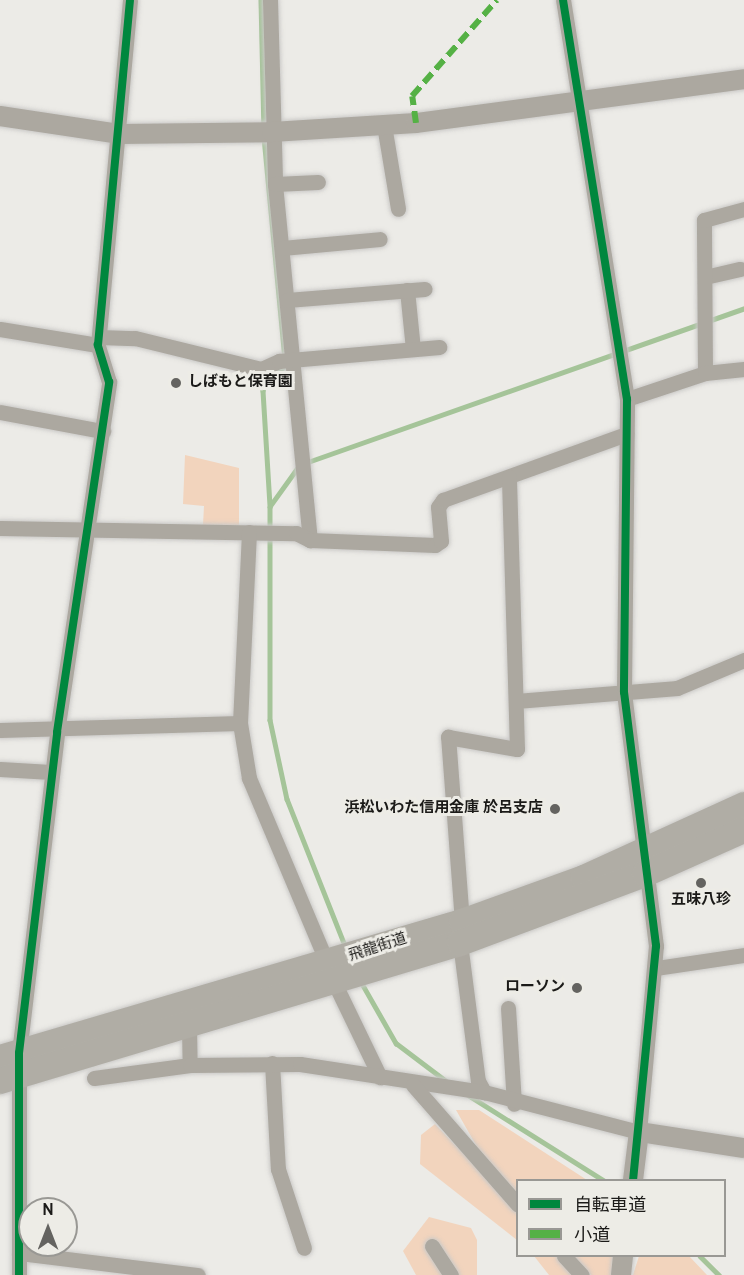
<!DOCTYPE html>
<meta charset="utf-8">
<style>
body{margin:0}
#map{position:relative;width:744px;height:1275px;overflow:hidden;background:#ecebe7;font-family:Overpass,"Noto Sans JP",sans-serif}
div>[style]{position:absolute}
.green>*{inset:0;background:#f2d4bd}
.stream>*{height:4.5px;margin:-2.25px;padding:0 2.25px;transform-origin:2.25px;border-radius:2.25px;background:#a5c499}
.roads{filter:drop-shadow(0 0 2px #cac9c7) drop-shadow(0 0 2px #cac9c7)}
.minor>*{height:15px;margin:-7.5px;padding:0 7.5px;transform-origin:7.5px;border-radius:7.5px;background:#aca8a0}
.tertiary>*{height:20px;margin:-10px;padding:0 10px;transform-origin:10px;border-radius:10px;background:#aca8a0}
.trunk>*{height:26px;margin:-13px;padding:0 13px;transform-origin:13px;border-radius:13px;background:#b0ada5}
.quiet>*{height:6px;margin-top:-3px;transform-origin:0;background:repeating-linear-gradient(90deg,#55b145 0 12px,transparent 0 18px)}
.cycleway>*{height:8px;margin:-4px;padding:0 4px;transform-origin:4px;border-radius:4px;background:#00873e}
.dots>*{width:16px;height:16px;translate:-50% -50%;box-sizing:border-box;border:3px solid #edece6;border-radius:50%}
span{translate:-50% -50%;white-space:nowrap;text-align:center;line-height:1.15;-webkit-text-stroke:6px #edece6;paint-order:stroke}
.poi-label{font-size:15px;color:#1b1a18;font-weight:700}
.left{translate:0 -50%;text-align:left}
.right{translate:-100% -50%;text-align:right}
.street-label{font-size:15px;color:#1b1a18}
.legend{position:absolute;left:516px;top:1179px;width:210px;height:78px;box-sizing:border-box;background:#edece6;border:2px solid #999894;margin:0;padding:8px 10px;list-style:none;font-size:18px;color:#1b1a18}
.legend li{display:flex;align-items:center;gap:12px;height:30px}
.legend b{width:30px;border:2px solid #999894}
.north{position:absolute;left:18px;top:1197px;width:60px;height:60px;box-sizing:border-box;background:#edece6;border:2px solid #999894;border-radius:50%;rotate:0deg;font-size:16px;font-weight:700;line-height:24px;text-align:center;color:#1b1a18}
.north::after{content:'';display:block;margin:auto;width:21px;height:27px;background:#646360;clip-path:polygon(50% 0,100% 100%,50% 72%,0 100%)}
</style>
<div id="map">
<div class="green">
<i style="clip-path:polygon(185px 455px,239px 468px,239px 525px,203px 525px,204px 506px,183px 504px)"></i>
<i style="clip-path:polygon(456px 1110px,479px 1110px,587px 1180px,518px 1180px,517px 1195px,485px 1161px)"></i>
<i style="clip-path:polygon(435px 1124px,517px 1210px,517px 1240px,420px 1164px,421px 1135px)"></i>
<i style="clip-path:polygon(429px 1217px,471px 1228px,477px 1240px,477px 1275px,416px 1275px,403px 1251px)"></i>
<i style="clip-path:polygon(534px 1256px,560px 1256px,578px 1275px,549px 1275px)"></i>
<i style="clip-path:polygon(573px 1256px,615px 1256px,613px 1275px,591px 1275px)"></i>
<i style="clip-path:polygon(639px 1256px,689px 1256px,707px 1275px,633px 1275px)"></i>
</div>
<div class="stream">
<i style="left:261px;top:0;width:128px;rotate:88.7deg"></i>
<i style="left:264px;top:137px;width:222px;rotate:84.6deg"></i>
<i style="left:285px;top:367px;width:22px;rotate:150deg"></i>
<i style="left:266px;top:378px;width:13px;rotate:103deg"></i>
<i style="left:263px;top:391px;width:116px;rotate:86.5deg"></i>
<i style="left:270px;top:507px;width:213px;rotate:90deg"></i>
<i style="left:270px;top:720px;width:81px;rotate:77.9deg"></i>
<i style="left:287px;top:799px;width:160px;rotate:68.4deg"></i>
<i style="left:305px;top:463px;width:466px;rotate:-19.4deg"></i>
<i style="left:270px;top:506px;width:48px;rotate:-54.3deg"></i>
<i style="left:360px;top:980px;width:73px;rotate:60.3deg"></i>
<i style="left:396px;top:1043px;width:63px;rotate:37.2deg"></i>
<i style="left:468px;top:1095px;width:160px;rotate:32.2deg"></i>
<i style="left:700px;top:1256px;width:27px;rotate:45deg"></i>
</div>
<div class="roads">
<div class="minor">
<i style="left:270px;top:0;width:184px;rotate:88.4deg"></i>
<i style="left:275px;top:184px;width:358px;rotate:84.4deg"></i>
<i style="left:384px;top:125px;width:85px;rotate:80.5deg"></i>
<i style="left:275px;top:184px;width:43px;rotate:-2.7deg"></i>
<i style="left:282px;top:248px;width:98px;rotate:-5.2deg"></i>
<i style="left:705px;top:277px;width:36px;rotate:-13deg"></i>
<i style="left:407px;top:290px;width:59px;rotate:84.2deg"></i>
<i style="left:287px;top:300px;width:138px;rotate:-4.6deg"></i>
<i style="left:0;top:329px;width:99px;rotate:9.3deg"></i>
<i style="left:99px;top:337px;width:36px;rotate:2deg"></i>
<i style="left:135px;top:338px;width:130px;rotate:13.8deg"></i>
<i style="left:261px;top:369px;width:20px;rotate:-24deg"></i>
<i style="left:279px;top:361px;width:161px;rotate:-5deg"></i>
<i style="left:705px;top:373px;width:153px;rotate:-90.4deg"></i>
<i style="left:704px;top:220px;width:41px;rotate:-15.4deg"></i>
<i style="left:627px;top:399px;width:82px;rotate:-18.4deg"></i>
<i style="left:705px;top:373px;width:39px;rotate:-6deg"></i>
<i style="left:0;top:412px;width:105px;rotate:10.5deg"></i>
<i style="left:0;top:528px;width:296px;rotate:1deg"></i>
<i style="left:296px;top:533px;width:16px;rotate:27deg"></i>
<i style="left:310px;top:540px;width:125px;rotate:2.3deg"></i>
<i style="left:435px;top:545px;width:7px;rotate:-34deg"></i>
<i style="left:441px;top:541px;width:34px;rotate:-95deg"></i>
<i style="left:438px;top:507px;width:9px;rotate:-54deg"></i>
<i style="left:443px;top:500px;width:195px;rotate:-19.8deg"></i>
<i style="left:249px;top:532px;width:191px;rotate:92.7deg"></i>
<i style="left:240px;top:723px;width:56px;rotate:80.7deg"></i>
<i style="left:249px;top:778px;width:203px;rotate:67.1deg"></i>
<i style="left:516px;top:701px;width:162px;rotate:-4.6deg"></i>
<i style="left:677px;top:688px;width:73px;rotate:-22.7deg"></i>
<i style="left:0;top:730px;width:240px;rotate:-1.7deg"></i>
<i style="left:0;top:769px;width:51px;rotate:3.4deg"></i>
<i style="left:462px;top:922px;width:186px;rotate:-94.3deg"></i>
<i style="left:448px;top:737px;width:70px;rotate:9.9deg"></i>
<i style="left:517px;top:749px;width:272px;rotate:-91.7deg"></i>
<i style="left:460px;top:943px;width:139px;rotate:82.6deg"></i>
<i style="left:478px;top:1081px;width:13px;rotate:61deg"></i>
<i style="left:656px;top:968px;width:89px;rotate:-8.4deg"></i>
<i style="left:334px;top:982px;width:106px;rotate:64.2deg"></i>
<i style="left:508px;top:1008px;width:96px;rotate:86.4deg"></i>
<i style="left:189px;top:1026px;width:39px;rotate:89deg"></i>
<i style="left:272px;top:1063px;width:106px;rotate:86.8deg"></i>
<i style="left:278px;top:1169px;width:83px;rotate:71.8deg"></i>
<i style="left:94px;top:1078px;width:97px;rotate:-7.7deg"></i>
<i style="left:190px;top:1065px;width:110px;rotate:-0.5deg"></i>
<i style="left:300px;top:1064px;width:186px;rotate:8.7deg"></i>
<i style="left:484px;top:1092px;width:160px;rotate:14.5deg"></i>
<i style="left:639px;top:1132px;width:187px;rotate:-84.8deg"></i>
<i style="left:656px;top:946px;width:256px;rotate:-97.2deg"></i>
<i style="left:624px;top:692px;width:293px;rotate:-89.4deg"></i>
<i style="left:627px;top:399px;width:404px;rotate:-99.1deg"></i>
<i style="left:413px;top:1085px;width:159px;rotate:48.8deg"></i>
<i style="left:432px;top:1246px;width:35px;rotate:57deg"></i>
<i style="left:19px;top:1253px;width:180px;rotate:7deg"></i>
<i style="left:564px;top:1256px;width:26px;rotate:47deg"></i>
<i style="left:19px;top:1275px;width:222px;rotate:-90deg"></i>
<i style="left:19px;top:1053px;width:323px;rotate:-83.2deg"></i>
<i style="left:57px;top:732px;width:354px;rotate:-81.5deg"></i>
<i style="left:109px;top:382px;width:39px;rotate:-107deg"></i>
<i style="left:98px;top:345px;width:346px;rotate:-84.7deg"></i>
</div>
<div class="tertiary">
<i style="left:0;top:116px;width:120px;rotate:8.6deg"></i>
<i style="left:119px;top:134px;width:153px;rotate:-0.7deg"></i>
<i style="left:272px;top:132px;width:144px;rotate:-3.6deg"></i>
<i style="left:416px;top:123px;width:331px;rotate:-7.6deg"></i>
<i style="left:633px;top:1180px;width:48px;rotate:-82.9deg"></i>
<i style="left:639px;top:1132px;width:106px;rotate:8.7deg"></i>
<i style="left:621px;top:1275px;width:19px;rotate:-84deg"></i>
</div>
<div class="trunk">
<i style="left:0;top:1058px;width:482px;rotate:-16.4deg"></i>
<i style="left:462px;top:922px;width:130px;rotate:-19.8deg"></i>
<i style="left:584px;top:878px;width:176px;rotate:-24.5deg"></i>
<i style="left:0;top:1081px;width:480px;rotate:-16.7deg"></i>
<i style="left:460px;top:943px;width:197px;rotate:-20.5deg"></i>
<i style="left:645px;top:874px;width:108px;rotate:-24deg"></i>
</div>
</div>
<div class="quiet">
<i style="left:416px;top:123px;width:27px;rotate:-98deg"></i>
<i style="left:412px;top:96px;width:128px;rotate:-48.5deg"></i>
</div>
<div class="cycleway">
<i style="left:563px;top:0;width:404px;rotate:80.9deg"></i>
<i style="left:627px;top:399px;width:293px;rotate:90.6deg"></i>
<i style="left:624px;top:692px;width:256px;rotate:82.8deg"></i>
<i style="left:656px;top:946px;width:235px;rotate:95.6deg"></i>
<i style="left:19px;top:1275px;width:222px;rotate:-90deg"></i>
<i style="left:19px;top:1053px;width:323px;rotate:-83.2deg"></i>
<i style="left:57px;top:732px;width:354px;rotate:-81.5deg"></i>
<i style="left:109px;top:382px;width:39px;rotate:-107deg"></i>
<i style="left:98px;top:345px;width:346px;rotate:-84.7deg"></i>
</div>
<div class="dots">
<i style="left:176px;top:383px;background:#646360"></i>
<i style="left:555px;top:809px;background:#646360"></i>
<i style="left:701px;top:883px;background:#646360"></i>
<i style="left:577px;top:988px;background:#646360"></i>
</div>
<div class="poi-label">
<span class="left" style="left:188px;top:383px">しばもと保育園</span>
<span class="right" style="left:543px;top:809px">浜松いわた信用金庫 於呂支店</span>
<span style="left:701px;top:901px">五味八珍</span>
<span class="right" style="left:565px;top:988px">ローソン</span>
</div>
<div class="street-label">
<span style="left:378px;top:948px;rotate:-18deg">飛龍街道</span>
</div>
<ul class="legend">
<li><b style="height:8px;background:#00873e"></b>自転車道</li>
<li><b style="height:8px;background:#55b145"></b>小道</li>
</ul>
<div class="north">N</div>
</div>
